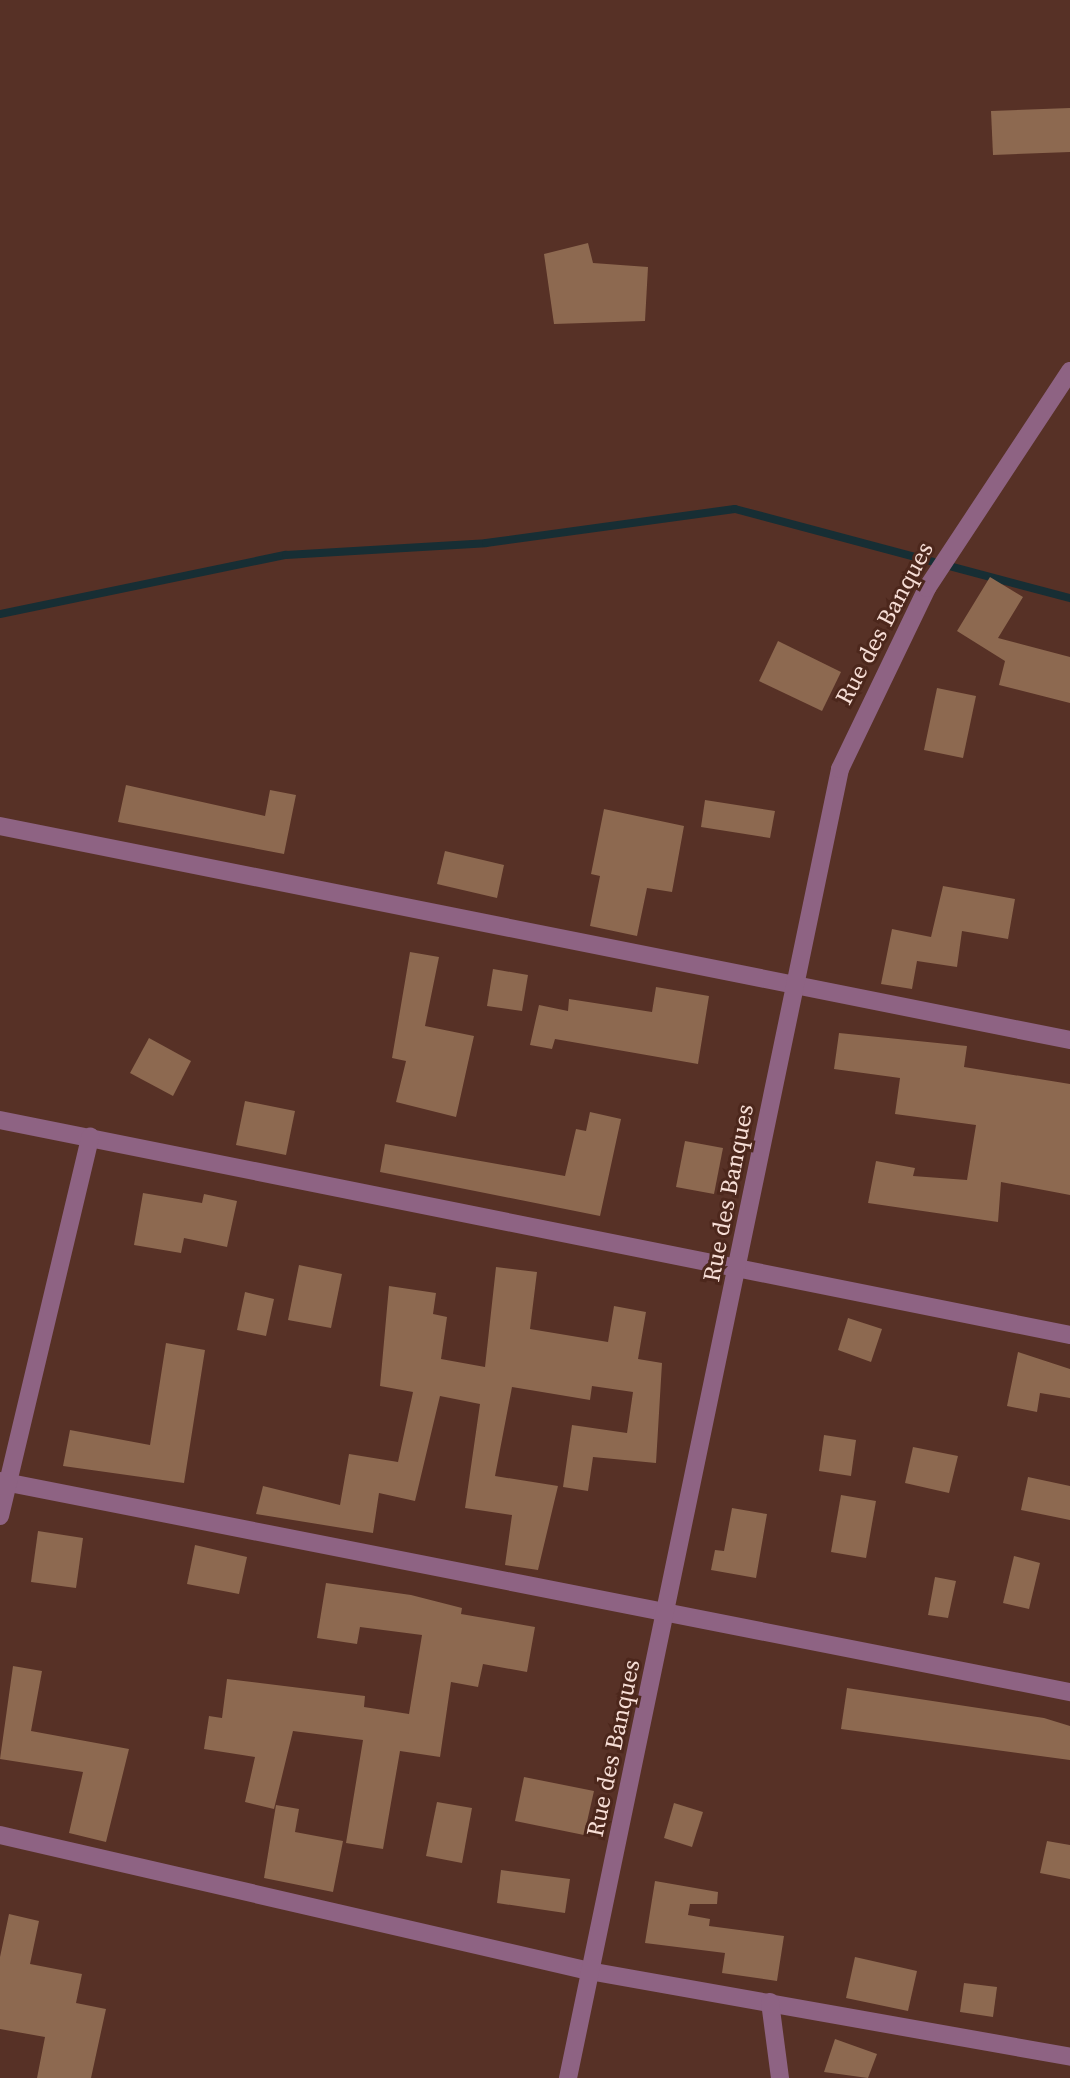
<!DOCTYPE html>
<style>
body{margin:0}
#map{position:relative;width:1070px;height:2078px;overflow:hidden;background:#573126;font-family:"Source Serif 4",serif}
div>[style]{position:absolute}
.stream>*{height:8px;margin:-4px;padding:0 4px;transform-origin:4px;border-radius:4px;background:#172e34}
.building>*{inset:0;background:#8d6950}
.minor>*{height:18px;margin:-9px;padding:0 9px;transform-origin:9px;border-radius:9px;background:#8e6383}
span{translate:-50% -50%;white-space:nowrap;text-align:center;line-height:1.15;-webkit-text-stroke:6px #4c271c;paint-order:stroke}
.street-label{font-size:24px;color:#f7ded6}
</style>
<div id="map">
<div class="stream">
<i style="left:0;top:614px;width:292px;rotate:-11.7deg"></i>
<i style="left:286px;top:555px;width:200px;rotate:-3.4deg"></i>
<i style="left:486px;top:543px;width:251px;rotate:-7.8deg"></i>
<i style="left:735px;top:509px;width:347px;rotate:14.9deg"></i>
</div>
<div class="building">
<i style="clip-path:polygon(1070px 108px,1070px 152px,993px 155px,991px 111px)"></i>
<i style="clip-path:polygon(588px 243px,593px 263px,648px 267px,645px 321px,554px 324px,544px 254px)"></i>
<i style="clip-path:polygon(990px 577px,1023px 597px,998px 638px,1070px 657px,1070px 703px,999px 685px,1005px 661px,957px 631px)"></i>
<i style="clip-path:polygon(778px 641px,841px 672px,822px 711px,759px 681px)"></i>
<i style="clip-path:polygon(937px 688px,976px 696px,963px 758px,924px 750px)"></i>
<i style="clip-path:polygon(126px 785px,265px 816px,270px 790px,296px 795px,284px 854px,118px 822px)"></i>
<i style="clip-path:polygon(705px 800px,775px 811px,770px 838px,701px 827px)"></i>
<i style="clip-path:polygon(604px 809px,684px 826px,672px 892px,647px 888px,637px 936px,590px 926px,600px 876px,591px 874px)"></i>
<i style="clip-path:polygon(445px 851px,504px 865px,497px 898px,437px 884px)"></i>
<i style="clip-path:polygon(943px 886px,1015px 899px,1008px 939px,962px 931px,957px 967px,917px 961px,912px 989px,881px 984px,892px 929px,931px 937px)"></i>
<i style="clip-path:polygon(410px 952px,439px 957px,425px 1026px,474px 1036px,456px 1117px,396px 1102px,406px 1061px,392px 1058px)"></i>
<i style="clip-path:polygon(493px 969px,528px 975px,522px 1011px,487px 1006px)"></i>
<i style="clip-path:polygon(656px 987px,709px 996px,698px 1064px,555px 1039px,552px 1049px,530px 1045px,539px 1005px,568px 1011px,569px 999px,652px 1012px)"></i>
<i style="clip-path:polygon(839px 1033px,967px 1046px,964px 1067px,1070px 1084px,1070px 1195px,1001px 1182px,998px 1222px,868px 1203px,876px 1161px,915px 1168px,913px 1176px,967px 1180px,976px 1125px,895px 1114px,900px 1078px,834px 1069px)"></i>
<i style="clip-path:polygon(149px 1038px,191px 1061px,173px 1096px,130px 1073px)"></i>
<i style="clip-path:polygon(245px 1101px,295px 1111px,286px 1155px,236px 1145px)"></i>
<i style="clip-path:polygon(590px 1112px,621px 1119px,600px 1216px,380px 1172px,385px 1144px,565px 1176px,576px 1129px,586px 1131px)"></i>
<i style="clip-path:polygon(685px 1141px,723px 1148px,714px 1194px,676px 1187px)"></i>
<i style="clip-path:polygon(143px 1193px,202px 1203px,204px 1194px,237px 1201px,227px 1247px,184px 1238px,181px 1253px,134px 1245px)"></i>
<i style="clip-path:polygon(299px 1265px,342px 1274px,331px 1328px,288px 1320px)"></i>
<i style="clip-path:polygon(496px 1267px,537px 1272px,530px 1329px,608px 1342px,614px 1306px,646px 1312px,638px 1359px,662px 1363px,656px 1463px,593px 1457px,588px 1491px,563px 1487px,572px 1425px,627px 1433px,633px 1392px,592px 1386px,590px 1400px,512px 1387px,495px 1476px,558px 1486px,538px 1570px,505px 1565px,512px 1515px,465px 1508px,480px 1404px,440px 1396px,415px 1501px,379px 1493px,373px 1533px,256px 1514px,263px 1486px,340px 1505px,349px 1454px,398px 1462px,413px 1392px,380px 1386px,389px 1286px,436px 1293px,433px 1314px,447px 1317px,441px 1359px,485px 1367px)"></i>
<i style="clip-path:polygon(245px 1292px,274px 1299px,266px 1336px,237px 1330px)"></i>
<i style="clip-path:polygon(848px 1318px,882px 1329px,871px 1362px,838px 1350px)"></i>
<i style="clip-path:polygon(166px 1343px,205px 1350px,184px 1483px,63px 1466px,70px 1430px,150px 1445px)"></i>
<i style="clip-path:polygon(1018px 1352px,1070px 1369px,1070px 1398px,1040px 1393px,1037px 1412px,1007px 1406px)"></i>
<i style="clip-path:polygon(824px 1435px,856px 1440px,851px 1476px,819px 1471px)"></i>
<i style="clip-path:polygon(913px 1447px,958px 1456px,949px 1493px,905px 1483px)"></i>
<i style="clip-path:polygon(1028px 1477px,1070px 1486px,1070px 1520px,1021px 1510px)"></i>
<i style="clip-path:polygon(841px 1495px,876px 1501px,866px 1558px,831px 1552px)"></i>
<i style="clip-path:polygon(732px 1508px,767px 1514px,756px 1578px,711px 1570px,715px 1550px,724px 1551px)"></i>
<i style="clip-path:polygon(38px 1531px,83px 1538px,76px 1588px,31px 1582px)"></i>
<i style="clip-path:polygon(195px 1545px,247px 1557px,239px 1594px,187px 1584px)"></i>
<i style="clip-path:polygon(1014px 1556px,1040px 1563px,1029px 1609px,1003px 1603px)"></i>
<i style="clip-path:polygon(935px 1577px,956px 1581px,948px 1618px,928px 1615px)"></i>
<i style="clip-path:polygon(326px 1583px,411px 1595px,462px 1608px,461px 1614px,535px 1627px,527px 1672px,483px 1664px,478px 1687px,451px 1682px,440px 1757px,400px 1751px,383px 1849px,346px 1843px,363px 1740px,293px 1731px,274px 1809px,245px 1802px,255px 1757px,204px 1749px,209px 1716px,222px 1718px,227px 1679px,365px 1696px,364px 1707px,409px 1714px,422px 1635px,360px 1627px,357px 1644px,317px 1638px)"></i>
<i style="clip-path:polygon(13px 1666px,42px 1671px,31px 1731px,129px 1749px,106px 1842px,69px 1833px,83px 1772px,0 1759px)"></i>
<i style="clip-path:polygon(847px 1688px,1044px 1718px,1070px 1726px,1070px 1760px,841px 1729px)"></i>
<i style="clip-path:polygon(524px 1777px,594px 1791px,584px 1835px,515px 1821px)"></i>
<i style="clip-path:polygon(437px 1802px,472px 1808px,462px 1863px,426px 1856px)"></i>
<i style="clip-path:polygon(674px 1803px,703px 1812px,692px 1847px,664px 1838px)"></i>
<i style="clip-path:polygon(276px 1805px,299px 1809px,295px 1832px,343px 1841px,333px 1892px,264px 1878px)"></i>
<i style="clip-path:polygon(1047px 1841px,1070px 1845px,1070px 1879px,1040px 1873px)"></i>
<i style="clip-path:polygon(501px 1870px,570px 1879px,565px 1913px,497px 1903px)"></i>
<i style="clip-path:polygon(655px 1881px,718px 1892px,717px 1904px,690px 1904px,688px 1915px,710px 1919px,709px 1926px,784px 1936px,777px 1981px,722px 1973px,725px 1953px,645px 1943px)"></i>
<i style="clip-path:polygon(9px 1914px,39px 1921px,30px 1964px,82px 1974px,76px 2003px,106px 2009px,91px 2078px,37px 2078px,45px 2037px,0 2029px,0 1957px)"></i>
<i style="clip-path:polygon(855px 1957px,917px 1971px,908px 2011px,846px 1998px)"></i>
<i style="clip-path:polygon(964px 1983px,997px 1987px,993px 2017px,960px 2012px)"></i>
<i style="clip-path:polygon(835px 2039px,877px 2054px,868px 2078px,824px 2072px)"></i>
</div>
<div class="minor">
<i style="left:0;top:826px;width:1091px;rotate:11.31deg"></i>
<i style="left:0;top:1120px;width:1091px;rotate:11.36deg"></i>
<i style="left:0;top:1481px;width:1091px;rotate:11.16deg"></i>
<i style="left:0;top:1516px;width:390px;rotate:-76.6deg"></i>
<i style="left:0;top:1835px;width:604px;rotate:13deg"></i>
<i style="left:589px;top:1971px;width:489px;rotate:10.1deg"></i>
<i style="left:770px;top:2002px;width:77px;rotate:82.5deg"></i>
<i style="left:568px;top:2078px;width:1337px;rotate:-78.26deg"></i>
<i style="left:840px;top:769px;width:201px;rotate:-64.3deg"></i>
<i style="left:927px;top:588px;width:260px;rotate:-56.6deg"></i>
</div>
<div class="street-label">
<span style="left:884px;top:623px;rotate:-62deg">Rue des Banques</span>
<span style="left:728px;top:1193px;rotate:-79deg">Rue des Banques</span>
<span style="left:613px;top:1748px;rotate:-78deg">Rue des Banques</span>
</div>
</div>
